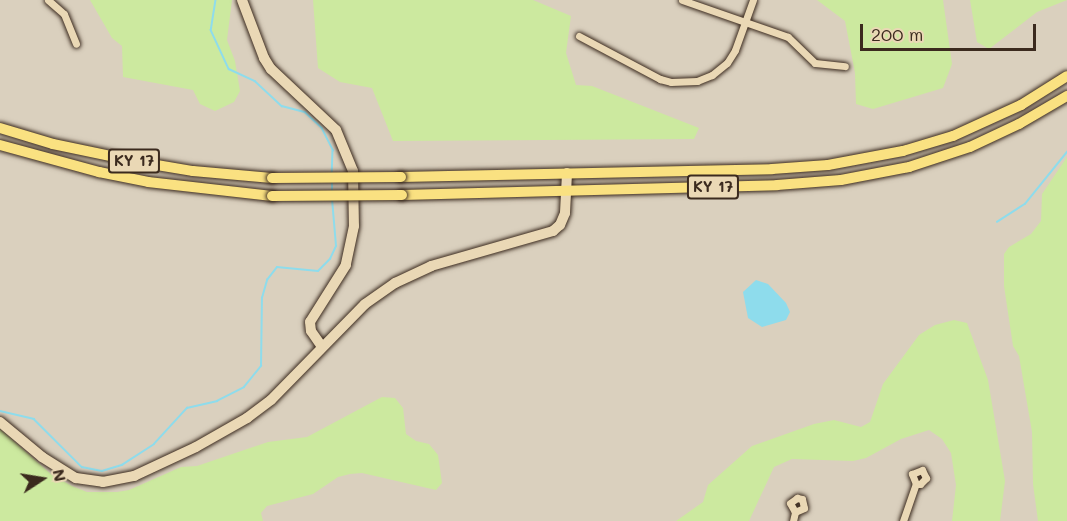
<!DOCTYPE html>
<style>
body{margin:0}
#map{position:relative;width:1067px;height:521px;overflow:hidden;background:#dad0be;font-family:Mali,sans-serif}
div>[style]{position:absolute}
.green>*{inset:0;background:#cce99f}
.water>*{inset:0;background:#8edcec}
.stream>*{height:1.5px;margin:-0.75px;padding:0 0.75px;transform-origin:0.75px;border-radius:0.75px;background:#8edcec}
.roads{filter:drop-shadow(0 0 2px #3b2a1e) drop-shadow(0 0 2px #3b2a1e)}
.street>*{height:7px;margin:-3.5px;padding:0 3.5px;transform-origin:3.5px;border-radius:3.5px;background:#ead8b5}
.secondary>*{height:10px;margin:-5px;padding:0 5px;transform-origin:5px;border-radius:5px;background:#ead8b5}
.primary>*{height:10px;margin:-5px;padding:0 5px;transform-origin:5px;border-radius:5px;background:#fae181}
.bridges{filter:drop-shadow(0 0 2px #3b2a1e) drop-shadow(0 0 2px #3b2a1e)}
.primary-bridge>*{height:10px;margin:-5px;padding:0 5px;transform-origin:5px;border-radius:5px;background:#fae181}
span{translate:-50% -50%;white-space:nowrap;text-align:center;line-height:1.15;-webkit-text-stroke:5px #ead8b5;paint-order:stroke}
.shield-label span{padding:2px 4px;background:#ead8b5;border:2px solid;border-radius:4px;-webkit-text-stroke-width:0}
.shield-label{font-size:15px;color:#3b2a1e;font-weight:700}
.north{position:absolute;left:12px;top:449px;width:60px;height:60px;-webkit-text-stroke:4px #ead8b5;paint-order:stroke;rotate:78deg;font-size:16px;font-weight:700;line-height:24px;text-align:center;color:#3b2a1e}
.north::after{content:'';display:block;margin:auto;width:21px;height:27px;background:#3b2a1e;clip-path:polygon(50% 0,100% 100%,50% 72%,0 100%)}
.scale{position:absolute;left:860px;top:24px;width:176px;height:27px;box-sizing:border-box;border:3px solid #3b2a1e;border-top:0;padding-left:8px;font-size:18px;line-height:21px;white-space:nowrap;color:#3b2a1e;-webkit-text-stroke:4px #ead8b5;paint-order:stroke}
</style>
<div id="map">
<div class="green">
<i style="clip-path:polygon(90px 0,232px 0,227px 40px,235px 61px,240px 91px,234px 102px,215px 111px,200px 104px,193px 90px,123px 77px,122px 46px,112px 38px)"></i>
<i style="clip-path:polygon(313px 0,533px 0,571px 16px,566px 53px,576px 85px,592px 86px,699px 128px,694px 139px,393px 141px,372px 88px,340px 82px,318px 68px)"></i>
<i style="clip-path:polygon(817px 0,943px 0,952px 64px,943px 88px,873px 109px,856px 104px,855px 73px,845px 21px)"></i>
<i style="clip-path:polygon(970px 0,1067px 0,1037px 12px,989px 49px,977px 42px)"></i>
<i style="clip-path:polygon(1067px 157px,1067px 521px,1038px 521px,1033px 484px,1032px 432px,1019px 356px,1013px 346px,1004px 286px,1004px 254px,1009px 247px,1031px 234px,1041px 221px,1042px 194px)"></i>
<i style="clip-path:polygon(954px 320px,967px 323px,988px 380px,1005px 481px,1000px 521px,952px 521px,956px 485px,951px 453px,942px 439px,929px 430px,901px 439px,866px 458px,853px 461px,792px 459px,774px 467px,749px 521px,676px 521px,703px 502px,708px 485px,752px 446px,814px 424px,834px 420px,861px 427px,870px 422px,883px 384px,919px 335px,935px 325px)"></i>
<i style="clip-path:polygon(382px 397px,395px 398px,403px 408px,406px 434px,416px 441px,429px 444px,438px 455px,442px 483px,436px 490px,362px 473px,350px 474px,338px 477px,313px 494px,267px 506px,261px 513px,263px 521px,0 521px,0 429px,52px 475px,72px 486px,87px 492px,117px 492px,129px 490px,181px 467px,197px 466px,268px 442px,307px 437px)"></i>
</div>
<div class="water">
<i style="clip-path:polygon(756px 280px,768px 284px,786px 303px,790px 312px,786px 320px,762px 327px,748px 318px,743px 292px)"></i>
</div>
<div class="stream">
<i style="left:216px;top:0;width:30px;rotate:99deg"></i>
<i style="left:211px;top:30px;width:43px;rotate:65.2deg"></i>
<i style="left:229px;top:69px;width:29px;rotate:25deg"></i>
<i style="left:255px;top:81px;width:37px;rotate:43deg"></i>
<i style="left:282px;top:106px;width:24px;rotate:15deg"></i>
<i style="left:305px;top:112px;width:23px;rotate:43deg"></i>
<i style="left:322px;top:128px;width:25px;rotate:63deg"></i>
<i style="left:333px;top:150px;width:23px;rotate:92deg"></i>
<i style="left:332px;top:191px;width:10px;rotate:-90deg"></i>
<i style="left:997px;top:222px;width:33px;rotate:-33deg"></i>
<i style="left:1025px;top:204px;width:67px;rotate:-51.1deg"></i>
<i style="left:0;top:411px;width:35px;rotate:13deg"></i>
<i style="left:34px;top:419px;width:68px;rotate:45deg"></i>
<i style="left:82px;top:467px;width:20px;rotate:11deg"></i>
<i style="left:102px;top:471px;width:21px;rotate:-17deg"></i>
<i style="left:122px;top:465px;width:38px;rotate:-33deg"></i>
<i style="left:154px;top:444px;width:49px;rotate:-47.5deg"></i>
<i style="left:187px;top:408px;width:31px;rotate:-13deg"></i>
<i style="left:217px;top:401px;width:30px;rotate:-27deg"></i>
<i style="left:244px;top:387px;width:27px;rotate:-51deg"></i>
<i style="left:261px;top:366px;width:68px;rotate:-89.2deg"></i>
<i style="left:262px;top:298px;width:19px;rotate:-74deg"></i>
<i style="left:267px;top:280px;width:16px;rotate:-52deg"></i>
<i style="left:277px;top:267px;width:41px;rotate:5.6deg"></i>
<i style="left:318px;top:271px;width:17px;rotate:-45deg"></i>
<i style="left:330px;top:259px;width:14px;rotate:-65deg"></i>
<i style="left:336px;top:246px;width:47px;rotate:-94.9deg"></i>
</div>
<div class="roads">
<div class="street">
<i style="left:48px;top:0;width:21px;rotate:41deg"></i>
<i style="left:64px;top:14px;width:32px;rotate:68deg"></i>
<i style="left:682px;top:0;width:112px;rotate:19.2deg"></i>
<i style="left:788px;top:37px;width:37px;rotate:44deg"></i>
<i style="left:815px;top:63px;width:30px;rotate:6deg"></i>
<i style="left:579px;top:36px;width:92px;rotate:28deg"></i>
<i style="left:660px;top:79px;width:11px;rotate:15deg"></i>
<i style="left:671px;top:82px;width:26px;rotate:-2deg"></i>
<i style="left:697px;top:81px;width:16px;rotate:-22deg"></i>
<i style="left:712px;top:75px;width:19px;rotate:-39deg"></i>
<i style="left:727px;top:63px;width:15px;rotate:-58deg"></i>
<i style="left:735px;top:50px;width:53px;rotate:-70.2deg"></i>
<i style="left:793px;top:521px;width:9px;rotate:-77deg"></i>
<i style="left:795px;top:512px;width:10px;rotate:-119deg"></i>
<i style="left:790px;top:503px;width:9px;rotate:-36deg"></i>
<i style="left:797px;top:498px;width:5px;rotate:11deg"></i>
<i style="left:802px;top:499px;width:9px;rotate:77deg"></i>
<i style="left:804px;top:508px;width:10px;rotate:156deg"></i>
<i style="left:903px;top:521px;width:39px;rotate:-71deg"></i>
<i style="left:916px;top:484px;width:11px;rotate:-112deg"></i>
<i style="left:912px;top:474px;width:11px;rotate:-22deg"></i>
<i style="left:922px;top:470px;width:9px;rotate:63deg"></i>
<i style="left:926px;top:478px;width:8px;rotate:135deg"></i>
<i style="left:920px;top:484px;width:4px;rotate:180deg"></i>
</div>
<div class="secondary">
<i style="left:242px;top:0;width:62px;rotate:69.2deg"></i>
<i style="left:264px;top:58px;width:13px;rotate:58deg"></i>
<i style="left:271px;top:69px;width:89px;rotate:43.2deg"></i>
<i style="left:336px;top:130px;width:44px;rotate:67.5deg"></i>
<i style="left:353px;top:171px;width:55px;rotate:89deg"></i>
<i style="left:354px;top:226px;width:40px;rotate:102deg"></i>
<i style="left:346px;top:265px;width:67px;rotate:122.3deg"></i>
<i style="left:310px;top:322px;width:9px;rotate:84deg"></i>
<i style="left:311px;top:331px;width:19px;rotate:55deg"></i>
<i style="left:0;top:422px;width:55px;rotate:39.8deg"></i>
<i style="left:42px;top:457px;width:40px;rotate:32deg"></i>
<i style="left:76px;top:478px;width:27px;rotate:8deg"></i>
<i style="left:103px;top:482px;width:32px;rotate:-11deg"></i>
<i style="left:134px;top:476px;width:68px;rotate:-25.1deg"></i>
<i style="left:196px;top:447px;width:59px;rotate:-29.6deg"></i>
<i style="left:247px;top:418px;width:30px;rotate:-37deg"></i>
<i style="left:271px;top:400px;width:134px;rotate:-45.6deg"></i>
<i style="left:365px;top:304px;width:37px;rotate:-35deg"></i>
<i style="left:395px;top:283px;width:40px;rotate:-25deg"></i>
<i style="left:431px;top:266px;width:127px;rotate:-16deg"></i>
<i style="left:553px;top:231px;width:9px;rotate:-41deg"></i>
<i style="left:560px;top:225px;width:13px;rotate:-67deg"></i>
<i style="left:565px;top:213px;width:40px;rotate:-87.1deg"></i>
</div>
<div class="primary">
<i style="left:0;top:128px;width:55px;rotate:16.8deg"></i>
<i style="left:53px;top:144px;width:88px;rotate:11.8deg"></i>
<i style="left:139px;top:162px;width:55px;rotate:9.5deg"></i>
<i style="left:193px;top:171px;width:79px;rotate:5.1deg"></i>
<i style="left:0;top:145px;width:103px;rotate:15.3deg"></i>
<i style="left:99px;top:172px;width:50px;rotate:11.5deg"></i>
<i style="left:148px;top:182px;width:125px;rotate:6.4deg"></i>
<i style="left:401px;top:177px;width:371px;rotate:-1.2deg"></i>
<i style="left:772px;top:169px;width:56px;rotate:-4.1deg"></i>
<i style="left:828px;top:165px;width:76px;rotate:-10.6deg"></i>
<i style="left:903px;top:151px;width:52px;rotate:-16.7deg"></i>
<i style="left:953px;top:136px;width:75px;rotate:-24.5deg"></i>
<i style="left:1021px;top:105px;width:54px;rotate:-32.2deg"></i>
<i style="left:402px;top:195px;width:375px;rotate:-1.5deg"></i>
<i style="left:777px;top:185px;width:64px;rotate:-4.5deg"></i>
<i style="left:841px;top:180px;width:69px;rotate:-10.8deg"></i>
<i style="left:909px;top:167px;width:64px;rotate:-18.2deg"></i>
<i style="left:970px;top:147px;width:54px;rotate:-25.1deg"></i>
<i style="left:1019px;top:124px;width:56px;rotate:-30.3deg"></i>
</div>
</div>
<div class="bridges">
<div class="primary-bridge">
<i style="left:272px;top:178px;width:129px;rotate:-0.4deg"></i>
<i style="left:272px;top:196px;width:130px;rotate:-0.4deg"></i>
</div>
</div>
<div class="shield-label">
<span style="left:134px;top:161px">KY 17</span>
<span style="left:713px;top:187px">KY 17</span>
</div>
<div class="north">N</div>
<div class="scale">200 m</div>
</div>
